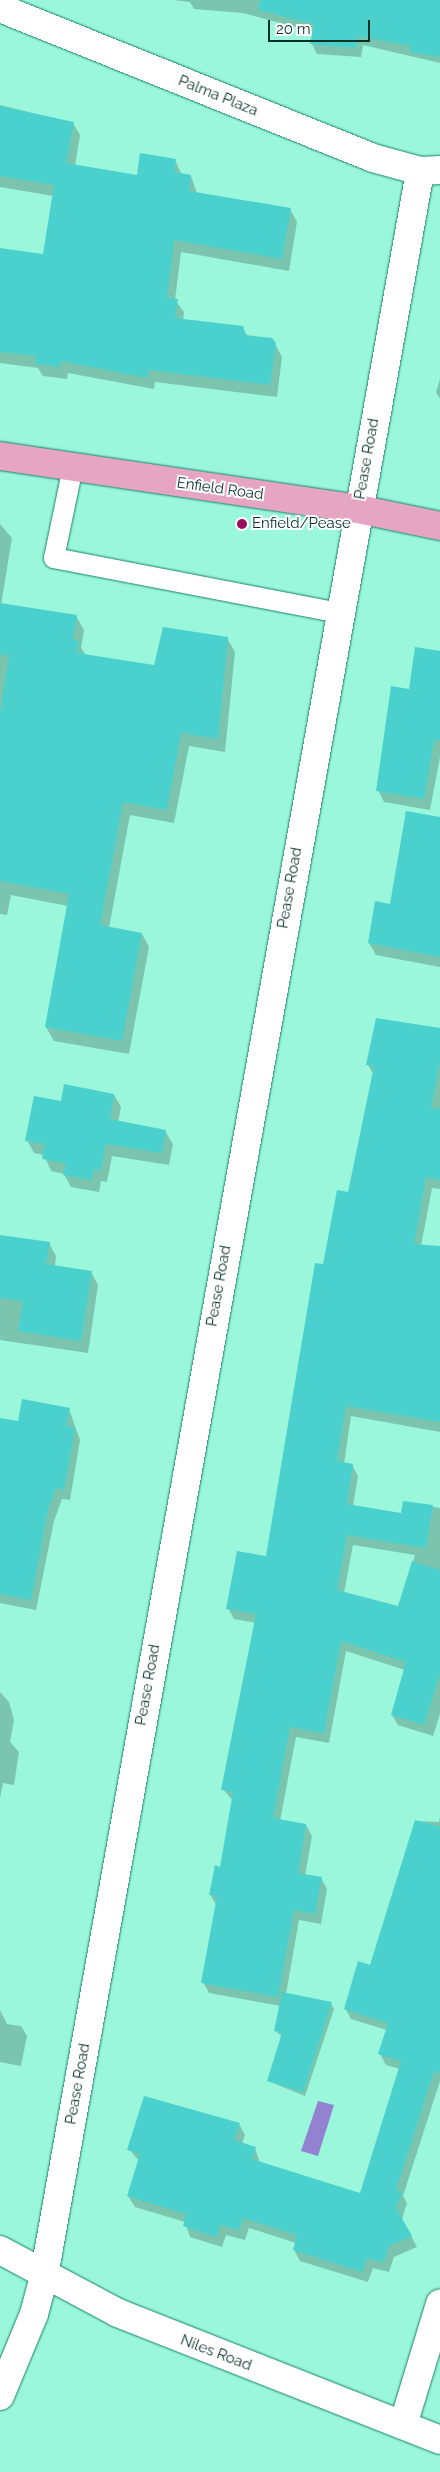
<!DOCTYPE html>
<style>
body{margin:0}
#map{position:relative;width:440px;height:2472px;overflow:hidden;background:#9af7db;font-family:Raleway,sans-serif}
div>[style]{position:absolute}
.water>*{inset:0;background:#9382d0}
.shadow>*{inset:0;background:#0003}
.building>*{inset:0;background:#4ad1ce}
.roads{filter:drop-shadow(0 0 1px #1a826a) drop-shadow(0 0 1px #1a826a)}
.service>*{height:20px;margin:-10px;padding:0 10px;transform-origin:10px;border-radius:10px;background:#fff}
.minor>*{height:28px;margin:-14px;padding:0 14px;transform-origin:14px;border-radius:14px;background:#fff}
.primary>*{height:28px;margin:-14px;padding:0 14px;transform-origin:14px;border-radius:14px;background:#e5a5c3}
.dots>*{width:14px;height:14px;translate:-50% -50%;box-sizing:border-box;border:2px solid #fff;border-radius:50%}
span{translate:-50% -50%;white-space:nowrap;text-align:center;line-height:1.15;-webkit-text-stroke:4px #fff;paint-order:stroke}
.street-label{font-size:15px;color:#073127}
.poi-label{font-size:15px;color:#073127}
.left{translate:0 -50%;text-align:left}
.scale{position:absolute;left:268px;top:20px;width:102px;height:22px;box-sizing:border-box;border:2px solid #073127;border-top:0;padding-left:6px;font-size:15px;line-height:18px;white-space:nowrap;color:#073127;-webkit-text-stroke:4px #fff;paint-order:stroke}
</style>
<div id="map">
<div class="water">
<i style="clip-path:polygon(318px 2101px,334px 2105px,318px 2156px,301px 2151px)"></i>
</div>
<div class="shadow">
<i style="clip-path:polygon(173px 0,440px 0,440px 63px,363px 45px,361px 57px,317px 54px,312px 44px,314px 32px,243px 13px,194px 9px,190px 2px)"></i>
<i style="clip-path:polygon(0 105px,73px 123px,80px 135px,75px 166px,138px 176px,175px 160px,182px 175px,191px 176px,197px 193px,290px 209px,297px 222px,289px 271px,181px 252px,175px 300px,184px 312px,183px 320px,242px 327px,248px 337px,275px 344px,282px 357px,277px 397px,155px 382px,154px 389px,68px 373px,67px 379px,43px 376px,38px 368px,0 363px,0 257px,44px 255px,53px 196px,0 187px)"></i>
<i style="clip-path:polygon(440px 379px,440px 399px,436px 392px)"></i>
<i style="clip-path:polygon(0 524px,12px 538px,1px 605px,76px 616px,84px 630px,81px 648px,86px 655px,155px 666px,227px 638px,235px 652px,225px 752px,189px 746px,174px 823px,130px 815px,109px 928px,142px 934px,149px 947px,129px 1054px,54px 1041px,46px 1027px,68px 906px,11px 895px,7px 915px,0 914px)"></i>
<i style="clip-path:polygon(440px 653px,440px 757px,430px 810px,384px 802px,378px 790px,410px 691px)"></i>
<i style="clip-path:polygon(440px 818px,440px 967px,376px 955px,369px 943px,376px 903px,391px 905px)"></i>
<i style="clip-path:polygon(evenodd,377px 1019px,440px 1029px,440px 1189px,432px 1188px,415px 1278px,440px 1283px,440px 1432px,351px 1416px,344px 1464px,352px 1465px,358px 1476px,353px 1506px,402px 1514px,404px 1502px,440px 1508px,440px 1714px,433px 1736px,398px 1725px,392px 1715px,405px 1670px,346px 1651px,329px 1743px,296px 1737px,280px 1821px,306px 1825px,312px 1836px,305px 1876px,321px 1878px,327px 1889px,321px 1924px,299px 1920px,286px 1994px,331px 2004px,334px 2009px,305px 2096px,268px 2081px,282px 2037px,276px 2031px,281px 2006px,209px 1993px,203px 1982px,216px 1905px,210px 1894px,221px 1869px,233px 1801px,223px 1789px,256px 1623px,234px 1619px,228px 1608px,267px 1558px,324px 1266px,349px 1193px,373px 1074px,368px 1065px,377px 1019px,353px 1545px,415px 1555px,399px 1607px,344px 1593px,353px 1545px)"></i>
<i style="clip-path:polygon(114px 1095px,121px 1107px,118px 1122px,165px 1131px,173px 1144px,169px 1165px,112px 1156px,107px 1182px,101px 1181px,99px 1192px,71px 1187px,64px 1174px,51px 1171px,44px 1155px,34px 1153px,27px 1140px,62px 1102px)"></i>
<i style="clip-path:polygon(0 1236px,49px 1243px,56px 1256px,55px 1266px,91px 1272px,98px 1285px,88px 1353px,0 1340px)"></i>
<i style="clip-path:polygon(69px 1409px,80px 1440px,70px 1500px,62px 1499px,54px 1521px,36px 1610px,0 1603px,0 1420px,19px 1422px)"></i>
<i style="clip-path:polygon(0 1692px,9px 1702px,14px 1720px,10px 1742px,19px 1752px,14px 1785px,3px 1783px,0 1798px)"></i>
<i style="clip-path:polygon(440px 1817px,440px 2081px,403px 2196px,407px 2203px,402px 2219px,417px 2247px,394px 2257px,389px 2272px,373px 2268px,368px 2282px,300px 2261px,294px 2250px,296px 2243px,249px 2228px,245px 2240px,226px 2235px,222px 2247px,190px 2237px,185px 2222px,135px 2207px,128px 2196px,139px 2161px,129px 2149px,239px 2124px,245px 2135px,242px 2144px,255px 2148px,260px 2163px,361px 2195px,400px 2069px,386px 2065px,380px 2054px,387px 2030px,351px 2019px,345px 2008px,371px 1966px,416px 1821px,439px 1822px)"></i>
<i style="clip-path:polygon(0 2010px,7px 2024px,21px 2026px,27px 2036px,21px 2066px,0 2062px)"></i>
</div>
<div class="building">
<i style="clip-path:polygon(260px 0,440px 0,440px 57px,410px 52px,411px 46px,358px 36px,356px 48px,310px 44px,314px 24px,258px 10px)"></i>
<i style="clip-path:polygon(0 106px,74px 122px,66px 163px,137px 175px,140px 153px,176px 159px,174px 172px,191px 175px,189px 191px,291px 208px,282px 259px,174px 240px,167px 298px,178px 299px,175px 318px,243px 326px,246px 335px,272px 338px,276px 343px,270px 385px,148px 370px,147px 378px,61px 361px,60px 367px,35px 364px,36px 356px,0 352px,0 248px,43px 254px,54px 185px,0 176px)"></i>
<i style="clip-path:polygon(0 603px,77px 615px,73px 640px,79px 641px,77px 653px,154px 665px,163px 627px,228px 637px,218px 739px,181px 733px,167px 810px,123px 802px,100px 925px,142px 933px,122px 1041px,45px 1027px,69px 894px,0 881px,0 716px,9px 655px,0 655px)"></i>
<i style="clip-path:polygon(415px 647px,440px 651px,440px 741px,434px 740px,424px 799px,376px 791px,391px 686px,409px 689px)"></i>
<i style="clip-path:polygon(406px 811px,440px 817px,440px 957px,368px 943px,375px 901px,390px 904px)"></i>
<i style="clip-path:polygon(376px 1018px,440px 1028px,440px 1061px,431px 1108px,440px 1109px,440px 1180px,426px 1177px,414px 1244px,440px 1246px,440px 1422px,346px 1406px,337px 1461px,353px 1464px,347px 1504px,401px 1513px,403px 1501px,433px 1505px,426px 1548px,347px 1535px,337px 1590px,398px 1606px,412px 1561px,440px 1570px,440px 1673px,424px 1725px,391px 1715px,406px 1662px,341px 1641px,324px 1733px,290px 1727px,273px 1818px,306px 1824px,298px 1873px,322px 1877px,315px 1914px,294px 1910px,278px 1997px,201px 1983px,217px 1896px,209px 1895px,215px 1865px,220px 1867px,233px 1792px,221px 1790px,256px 1614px,226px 1609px,237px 1551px,266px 1556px,315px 1263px,323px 1264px,337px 1190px,348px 1192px,374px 1066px,366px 1065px)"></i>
<i style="clip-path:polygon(64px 1084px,114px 1094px,110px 1119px,166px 1130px,162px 1153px,106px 1144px,101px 1170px,94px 1169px,92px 1180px,63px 1175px,66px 1163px,42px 1159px,45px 1144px,25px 1141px,34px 1096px,61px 1101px)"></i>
<i style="clip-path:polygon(0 1235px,50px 1242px,46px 1264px,92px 1271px,81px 1341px,18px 1331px,23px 1301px,0 1298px)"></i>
<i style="clip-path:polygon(22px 1399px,70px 1408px,66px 1426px,75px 1428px,64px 1490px,56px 1488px,48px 1509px,31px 1600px,0 1594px,0 1418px,18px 1421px)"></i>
<i style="clip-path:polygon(415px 1820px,440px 1827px,440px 2073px,434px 2071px,396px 2190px,402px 2192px,396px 2208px,412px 2236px,389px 2246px,384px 2262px,367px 2258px,362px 2272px,293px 2250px,297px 2235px,243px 2218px,239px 2230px,220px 2225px,217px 2237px,183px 2226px,186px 2214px,127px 2196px,140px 2154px,127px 2150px,144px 2096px,240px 2123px,234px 2140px,256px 2147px,252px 2159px,360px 2193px,401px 2061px,378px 2054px,388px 2023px,344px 2009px,358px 1961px,370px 1965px)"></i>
<i style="clip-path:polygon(282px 1992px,332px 2002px,303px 2092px,267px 2081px,282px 2033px,274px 2031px)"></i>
</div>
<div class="roads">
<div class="service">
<i style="left:73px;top:467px;width:93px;rotate:101.8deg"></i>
<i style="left:54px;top:558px;width:290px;rotate:10.9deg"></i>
</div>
<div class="minor">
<i style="left:0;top:8px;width:402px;rotate:21.9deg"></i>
<i style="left:373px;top:158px;width:49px;rotate:15.5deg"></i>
<i style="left:420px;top:171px;width:20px;rotate:-3deg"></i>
<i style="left:0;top:2250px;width:134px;rotate:28.1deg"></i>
<i style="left:118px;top:2313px;width:346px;rotate:21.5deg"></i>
<i style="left:0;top:2396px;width:89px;rotate:-67.5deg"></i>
<i style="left:34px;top:2314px;width:39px;rotate:-75deg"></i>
<i style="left:44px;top:2276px;width:2138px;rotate:-79.87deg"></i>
<i style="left:403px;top:2425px;width:127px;rotate:-73deg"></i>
</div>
<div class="primary">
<i style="left:0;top:456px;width:362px;rotate:8.4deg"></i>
<i style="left:358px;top:509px;width:84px;rotate:11.7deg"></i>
</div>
</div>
<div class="dots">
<i style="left:242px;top:524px;background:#9a0e60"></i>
</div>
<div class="street-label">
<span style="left:218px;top:96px;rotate:22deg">Palma Plaza</span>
<span style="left:367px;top:459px;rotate:-80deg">Pease Road</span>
<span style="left:220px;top:489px;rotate:8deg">Enfield Road</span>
<span style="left:290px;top:888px;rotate:-80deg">Pease Road</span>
<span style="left:219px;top:1286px;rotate:-80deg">Pease Road</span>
<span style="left:148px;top:1685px;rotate:-80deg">Pease Road</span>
<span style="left:78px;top:2084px;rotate:-80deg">Pease Road</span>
<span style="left:216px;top:2353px;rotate:21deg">Niles Road</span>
</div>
<div class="poi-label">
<span class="left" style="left:252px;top:524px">Enfield/Pease</span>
</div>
<div class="scale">20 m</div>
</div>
